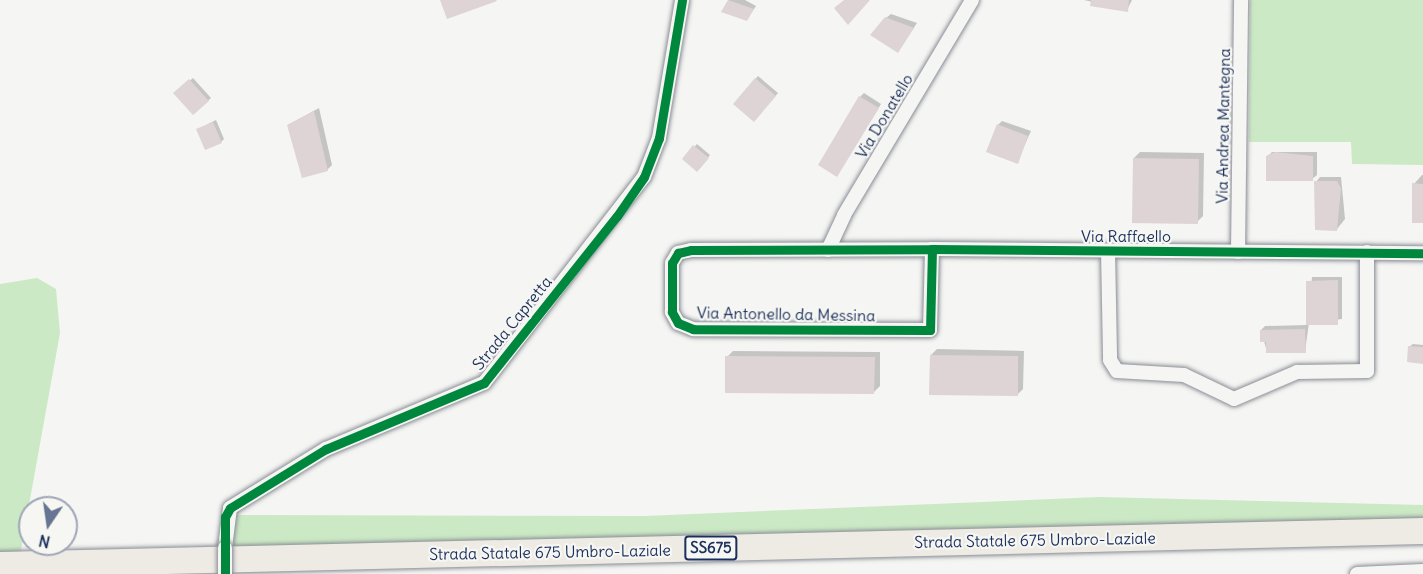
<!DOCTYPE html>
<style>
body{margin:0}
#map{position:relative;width:1423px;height:574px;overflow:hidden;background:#f5f5f3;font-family:Delius,sans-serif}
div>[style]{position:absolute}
.green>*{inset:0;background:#cce9c5}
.shadow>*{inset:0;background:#0003}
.building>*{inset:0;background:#ded3d5}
.roads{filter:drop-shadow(0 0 2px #898d95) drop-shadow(0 0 2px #898d95)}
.street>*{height:14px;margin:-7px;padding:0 7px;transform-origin:7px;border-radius:7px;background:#f5f5f3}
.highway>*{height:26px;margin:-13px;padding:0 13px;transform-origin:13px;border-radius:13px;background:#eeebe4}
.bridges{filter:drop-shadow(0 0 2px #898d95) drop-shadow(0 0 2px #898d95)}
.street-bridge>*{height:14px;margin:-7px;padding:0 7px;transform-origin:7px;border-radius:7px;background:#f5f5f3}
.cycleway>*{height:9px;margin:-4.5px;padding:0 4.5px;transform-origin:4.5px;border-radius:4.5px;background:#00873e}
span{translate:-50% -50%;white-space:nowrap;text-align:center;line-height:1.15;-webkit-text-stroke:4.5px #f6f6f2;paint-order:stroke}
.shield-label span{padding:2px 4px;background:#f6f6f2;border:2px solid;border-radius:4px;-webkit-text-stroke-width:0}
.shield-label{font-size:15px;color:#1b2f5e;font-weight:700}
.street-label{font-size:16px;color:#1b2f5e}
.north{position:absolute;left:18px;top:496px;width:60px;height:60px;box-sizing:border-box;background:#f6f6f2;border:2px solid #9ea6b7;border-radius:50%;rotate:193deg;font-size:16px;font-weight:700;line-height:24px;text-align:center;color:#1b2f5e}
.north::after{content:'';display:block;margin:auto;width:21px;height:27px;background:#677492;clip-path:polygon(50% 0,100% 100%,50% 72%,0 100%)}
</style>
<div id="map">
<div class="green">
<i style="clip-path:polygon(1250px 0,1423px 0,1423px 165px,1352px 164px,1351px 142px,1249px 142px)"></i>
<i style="clip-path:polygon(37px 278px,56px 289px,60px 333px,20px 555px,0 556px,0 284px)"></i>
<i style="clip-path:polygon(1099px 497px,1423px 505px,1423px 520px,234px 547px,232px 526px,235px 515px,645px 516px)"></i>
</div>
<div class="shadow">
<i style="clip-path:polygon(729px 0,745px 0,756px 6px,747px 19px,723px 11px)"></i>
<i style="clip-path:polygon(1084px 0,1132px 0,1127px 10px)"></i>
<i style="clip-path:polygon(891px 14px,917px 23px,898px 51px,886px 18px)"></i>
<i style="clip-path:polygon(758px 76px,778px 93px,754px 120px,735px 103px)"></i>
<i style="clip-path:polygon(193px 78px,211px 98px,194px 113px,176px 93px)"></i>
<i style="clip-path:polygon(864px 93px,881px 104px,837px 175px,860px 97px)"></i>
<i style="clip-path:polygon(319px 108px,332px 165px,327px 170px,288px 125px)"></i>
<i style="clip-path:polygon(216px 120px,224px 139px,221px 142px,198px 129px)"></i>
<i style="clip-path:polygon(1002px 121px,1031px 131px,1017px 162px,998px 125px)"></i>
<i style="clip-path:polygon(697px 144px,710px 155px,700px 168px,684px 159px)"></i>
<i style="clip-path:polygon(1140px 152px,1204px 153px,1203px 216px,1197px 222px,1134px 158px)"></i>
<i style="clip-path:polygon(1272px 152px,1317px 152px,1317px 175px,1312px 179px,1268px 156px)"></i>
<i style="clip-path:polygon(1422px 175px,1423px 175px,1423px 222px,1414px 184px)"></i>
<i style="clip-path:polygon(1320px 177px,1341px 177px,1345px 219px,1337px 229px,1316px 182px)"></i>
<i style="clip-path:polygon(1312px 277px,1342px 277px,1342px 319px,1309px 323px,1305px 351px,1267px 352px,1261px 330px,1265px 326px,1308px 325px)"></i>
<i style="clip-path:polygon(1413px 344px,1423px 345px,1423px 362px,1410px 346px)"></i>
<i style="clip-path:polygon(937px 349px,1024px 351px,1023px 389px,1017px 395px,931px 355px)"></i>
<i style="clip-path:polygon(733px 351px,880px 352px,880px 386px,874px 392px,727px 357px)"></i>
</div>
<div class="building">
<i style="clip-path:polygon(440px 0,496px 0,497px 1px,447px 19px)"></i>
<i style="clip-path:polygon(728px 0,754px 9px,747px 21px,721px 12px)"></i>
<i style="clip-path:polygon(844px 0,870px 0,848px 25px,834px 8px)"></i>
<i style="clip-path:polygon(1091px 0,1129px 0,1128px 12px,1090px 6px)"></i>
<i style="clip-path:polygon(885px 17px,914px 28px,898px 53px,870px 35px)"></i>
<i style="clip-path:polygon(755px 78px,776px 96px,754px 122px,733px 104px)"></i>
<i style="clip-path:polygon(189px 79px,209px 101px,193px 115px,173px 93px)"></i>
<i style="clip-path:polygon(859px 96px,879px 108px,837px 177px,818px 165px)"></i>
<i style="clip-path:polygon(314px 111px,328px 171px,302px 178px,287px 125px)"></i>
<i style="clip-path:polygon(213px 122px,222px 143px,205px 150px,196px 129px)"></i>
<i style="clip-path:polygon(997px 124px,1028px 136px,1018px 164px,986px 152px)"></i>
<i style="clip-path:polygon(693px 145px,709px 158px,697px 172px,682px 159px)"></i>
<i style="clip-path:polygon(1275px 152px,1313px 156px,1313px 181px,1266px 181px,1266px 156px)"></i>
<i style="clip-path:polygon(1133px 158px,1199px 159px,1198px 224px,1132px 223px)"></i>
<i style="clip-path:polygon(1314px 181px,1337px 181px,1341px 188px,1337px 231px,1315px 230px)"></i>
<i style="clip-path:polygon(1412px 183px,1423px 184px,1423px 223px,1412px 223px)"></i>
<i style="clip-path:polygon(1338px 280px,1338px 325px,1306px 325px,1306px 281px)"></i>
<i style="clip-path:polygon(1305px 329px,1306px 353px,1266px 353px,1266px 342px,1260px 342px,1260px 330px)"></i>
<i style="clip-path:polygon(1408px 346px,1423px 347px,1423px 364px,1407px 362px)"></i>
<i style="clip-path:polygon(930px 355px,1018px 356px,1018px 396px,929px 395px)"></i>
<i style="clip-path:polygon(725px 356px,875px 357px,874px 394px,725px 393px)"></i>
</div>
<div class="roads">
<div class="street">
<i style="left:932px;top:249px;width:81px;rotate:91.4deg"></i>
<i style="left:930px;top:330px;width:237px;rotate:-179.8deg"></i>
<i style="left:693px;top:329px;width:16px;rotate:-158deg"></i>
<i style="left:678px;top:323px;width:13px;rotate:-119deg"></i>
<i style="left:672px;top:312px;width:49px;rotate:-90deg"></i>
<i style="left:672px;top:263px;width:12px;rotate:-59deg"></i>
<i style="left:678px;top:253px;width:13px;rotate:-13deg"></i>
<i style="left:691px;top:250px;width:241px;rotate:-0.2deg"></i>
<i style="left:932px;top:249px;width:491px;rotate:0.5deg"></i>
<i style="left:828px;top:250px;width:38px;rotate:-65deg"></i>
<i style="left:844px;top:215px;width:250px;rotate:-59.2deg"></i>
<i style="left:1108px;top:251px;width:109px;rotate:88.9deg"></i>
<i style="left:1110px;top:360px;width:13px;rotate:58deg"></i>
<i style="left:1117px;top:371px;width:67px;rotate:3.4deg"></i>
<i style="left:1184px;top:375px;width:55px;rotate:25.6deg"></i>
<i style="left:1234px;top:399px;width:69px;rotate:-23.2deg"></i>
<i style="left:1297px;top:372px;width:70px;rotate:-0.8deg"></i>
<i style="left:1367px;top:371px;width:119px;rotate:-90deg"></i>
<i style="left:1238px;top:252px;width:252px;rotate:-89.3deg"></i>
<i style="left:225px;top:548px;width:40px;rotate:-82.9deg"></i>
<i style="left:230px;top:508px;width:113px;rotate:-31.6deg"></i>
<i style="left:326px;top:449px;width:171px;rotate:-22.7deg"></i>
<i style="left:484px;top:383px;width:261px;rotate:-52.2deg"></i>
<i style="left:644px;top:177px;width:42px;rotate:-69deg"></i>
<i style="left:659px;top:138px;width:140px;rotate:-80.5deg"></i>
<i style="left:1357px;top:574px;width:66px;rotate:-2.6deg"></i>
</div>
<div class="highway">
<i style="left:0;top:565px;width:1423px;rotate:-1.37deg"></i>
</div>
</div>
<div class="bridges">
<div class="street-bridge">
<i style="left:225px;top:548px;width:26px;rotate:90deg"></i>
</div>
</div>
<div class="cycleway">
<i style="left:932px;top:249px;width:81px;rotate:91.4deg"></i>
<i style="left:930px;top:330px;width:237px;rotate:-179.8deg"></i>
<i style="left:693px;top:329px;width:16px;rotate:-158deg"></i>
<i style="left:678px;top:323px;width:13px;rotate:-119deg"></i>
<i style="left:672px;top:312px;width:49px;rotate:-90deg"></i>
<i style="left:672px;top:263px;width:12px;rotate:-59deg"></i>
<i style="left:678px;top:253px;width:13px;rotate:-13deg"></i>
<i style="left:691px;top:250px;width:241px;rotate:-0.2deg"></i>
<i style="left:932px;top:249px;width:491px;rotate:0.5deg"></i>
<i style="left:225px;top:574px;width:57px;rotate:-90deg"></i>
<i style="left:225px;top:517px;width:10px;rotate:-61deg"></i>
<i style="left:230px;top:508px;width:113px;rotate:-31.6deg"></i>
<i style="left:326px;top:449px;width:171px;rotate:-22.7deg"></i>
<i style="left:484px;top:383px;width:213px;rotate:-51.5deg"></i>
<i style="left:617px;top:216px;width:47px;rotate:-55.3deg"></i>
<i style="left:644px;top:177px;width:42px;rotate:-69deg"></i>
<i style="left:659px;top:138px;width:140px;rotate:-80.5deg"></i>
</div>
<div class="shield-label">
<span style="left:711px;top:548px">SS675</span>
</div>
<div class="street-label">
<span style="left:884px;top:116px;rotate:-59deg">Via Donatello</span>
<span style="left:1223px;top:126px;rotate:-89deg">Via Andrea Mantegna</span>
<span style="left:1126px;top:236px">Via Raffaello</span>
<span style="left:786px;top:314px;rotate:1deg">Via Antonello da Messina</span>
<span style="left:512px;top:323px;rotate:-51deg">Strada Capretta</span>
<span style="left:1035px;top:540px;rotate:-1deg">Strada Statale 675 Umbro-Laziale</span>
<span style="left:550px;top:552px;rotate:-1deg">Strada Statale 675 Umbro-Laziale</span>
</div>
<div class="north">N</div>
</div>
